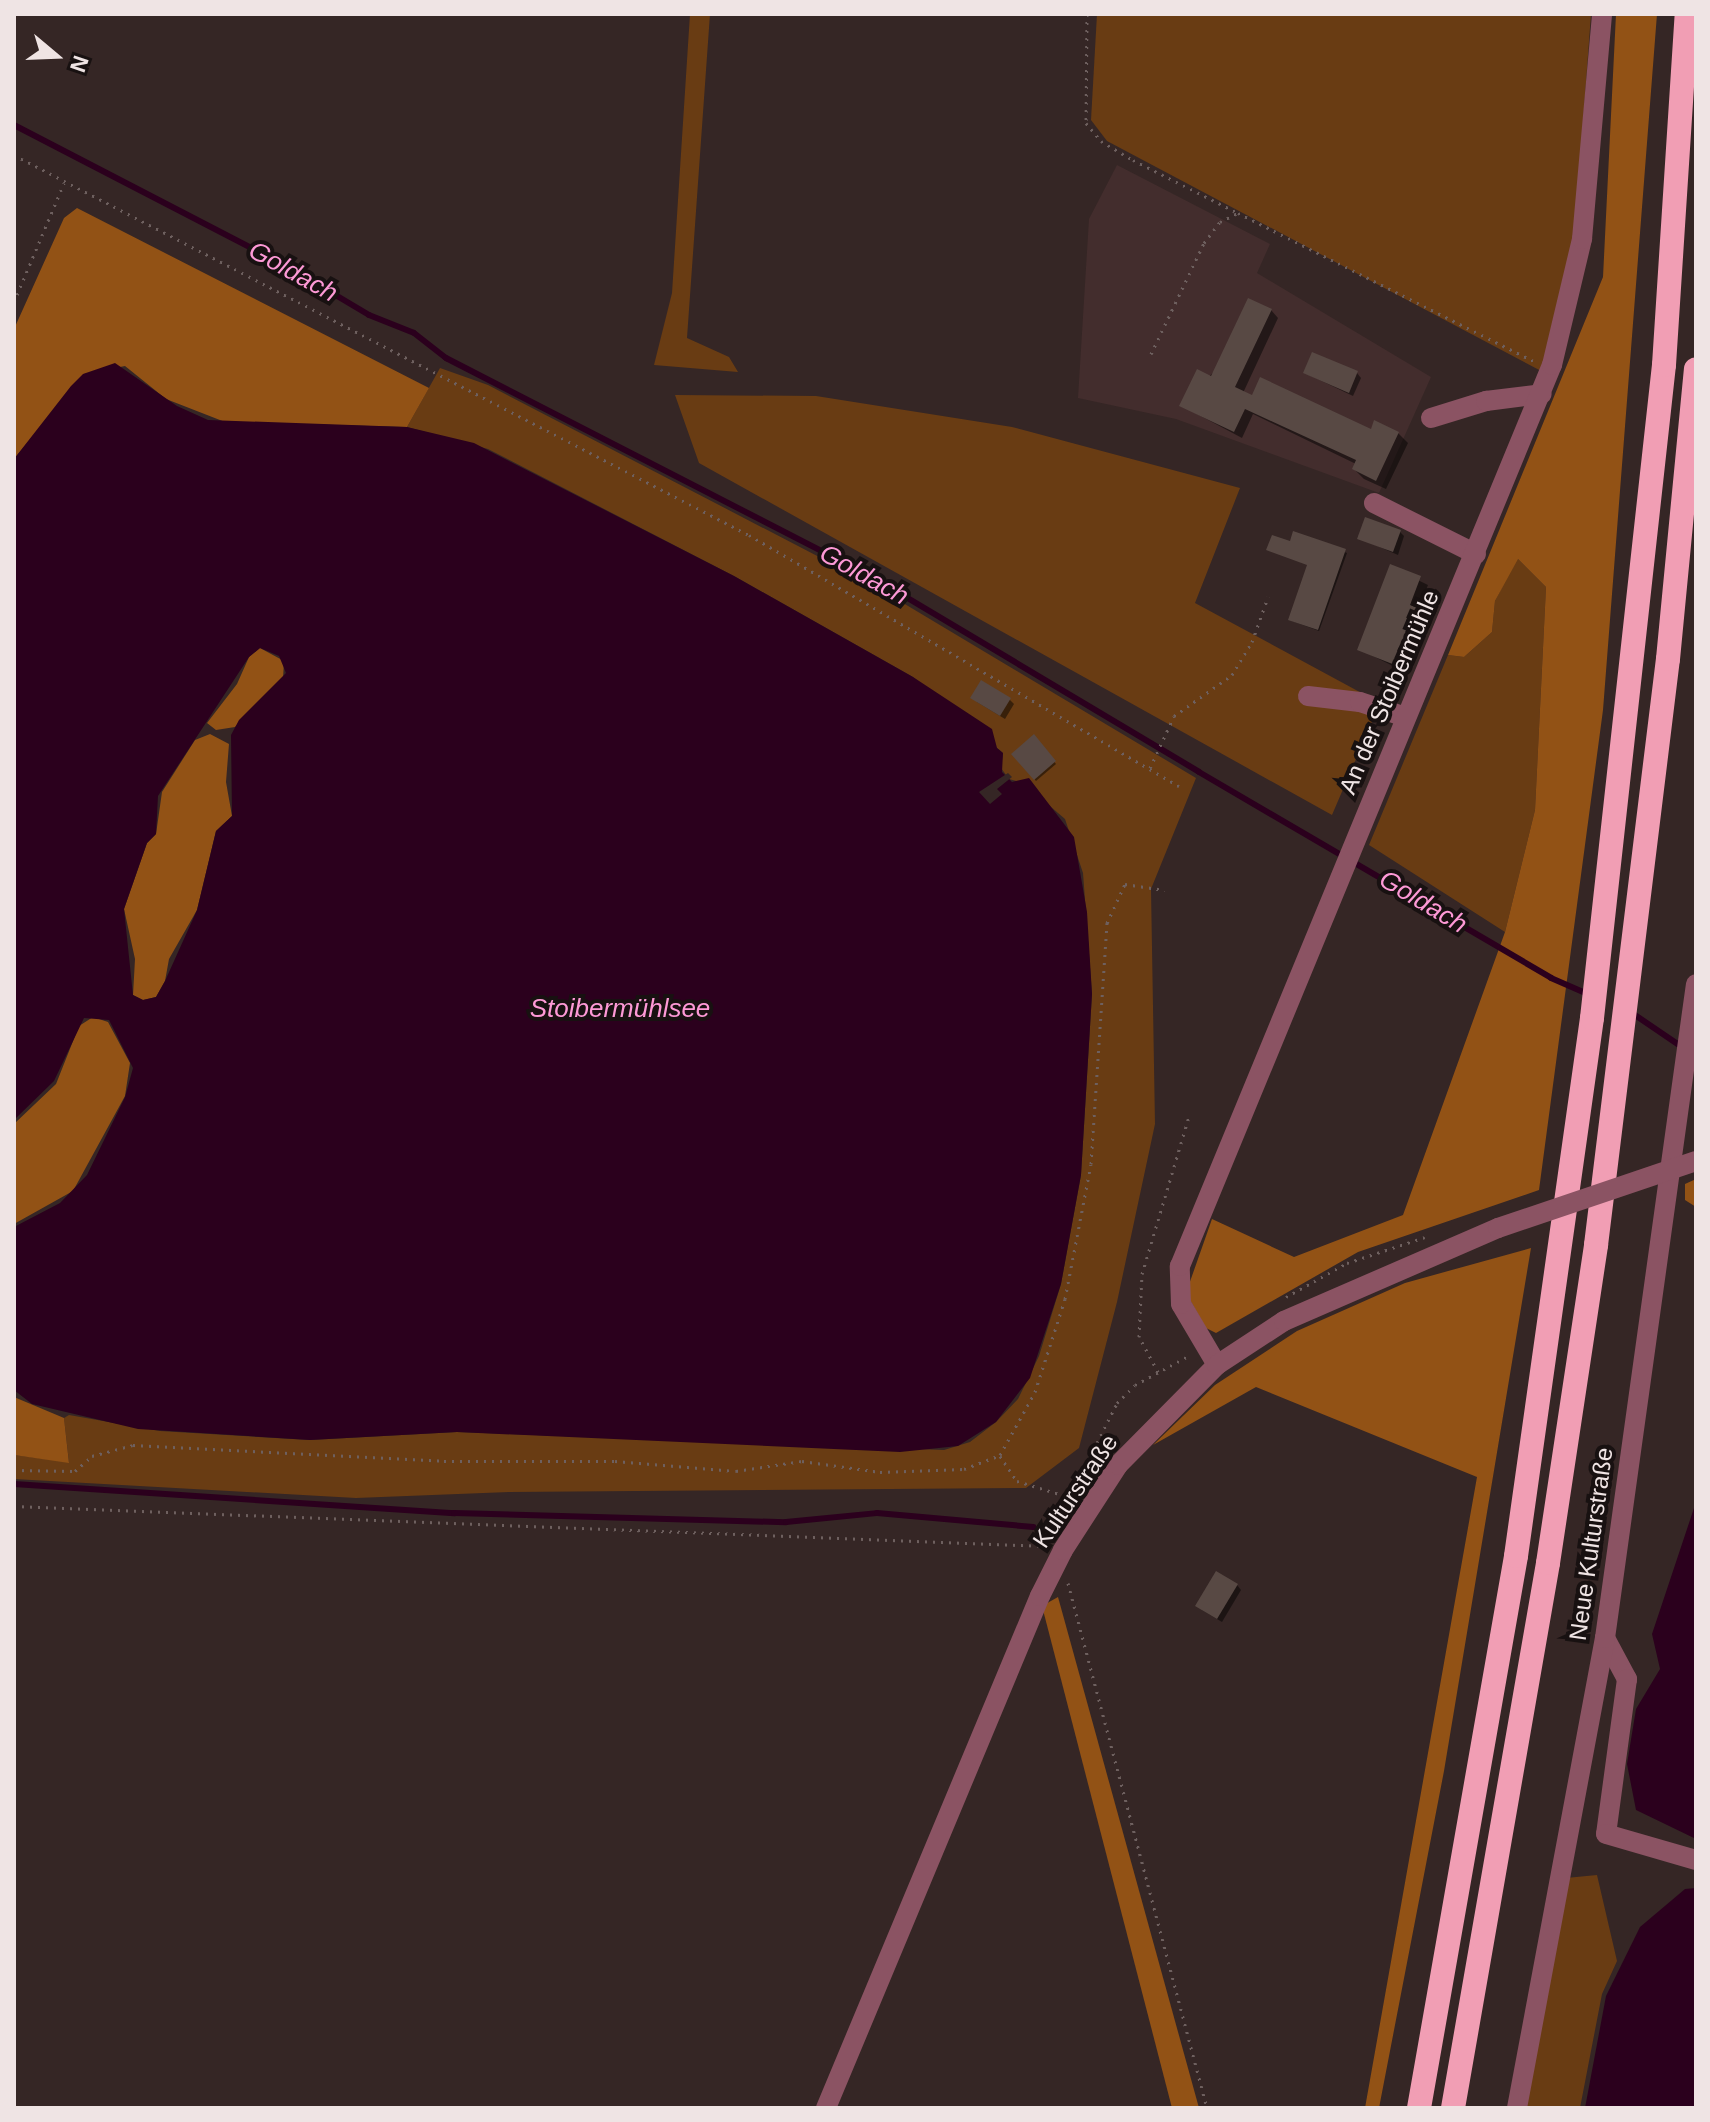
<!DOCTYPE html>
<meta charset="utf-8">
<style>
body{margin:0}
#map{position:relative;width:1710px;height:2122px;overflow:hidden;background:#352625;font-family:Helvetica,sans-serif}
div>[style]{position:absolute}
.built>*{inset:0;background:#432d2d}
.green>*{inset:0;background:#693c13}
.forest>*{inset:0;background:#925215}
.water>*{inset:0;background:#2b001d}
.pier>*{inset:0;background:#352625}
.shadow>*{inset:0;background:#0007}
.stream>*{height:6px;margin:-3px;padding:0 3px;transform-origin:3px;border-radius:3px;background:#2b001d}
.building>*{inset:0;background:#584944}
.path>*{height:3px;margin-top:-1.5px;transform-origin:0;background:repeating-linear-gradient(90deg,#6e605f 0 2px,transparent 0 8px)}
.minor>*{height:20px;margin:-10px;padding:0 10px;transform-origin:10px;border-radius:10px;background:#8b5363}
.highway>*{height:24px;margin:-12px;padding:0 12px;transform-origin:12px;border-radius:12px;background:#f19eb4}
.minor-bridge>*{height:20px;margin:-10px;padding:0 10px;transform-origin:10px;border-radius:10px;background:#8b5363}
span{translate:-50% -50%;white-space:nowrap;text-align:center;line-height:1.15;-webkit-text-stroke:8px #181111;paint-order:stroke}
.street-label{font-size:24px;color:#efe4e4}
.water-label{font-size:26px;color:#fd99d6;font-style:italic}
.frame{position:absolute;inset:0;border:16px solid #efe4e4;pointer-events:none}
.north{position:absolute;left:16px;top:16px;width:80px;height:80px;-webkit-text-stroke:6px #181111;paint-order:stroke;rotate:109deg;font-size:22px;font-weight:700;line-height:32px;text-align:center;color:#efe4e4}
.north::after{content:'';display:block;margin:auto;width:28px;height:36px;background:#efe4e4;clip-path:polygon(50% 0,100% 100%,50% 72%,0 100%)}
</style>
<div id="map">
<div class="built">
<i style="clip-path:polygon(1117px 165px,1270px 244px,1257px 273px,1431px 377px,1379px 493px,1176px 419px,1078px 398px,1089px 219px)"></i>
</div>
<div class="green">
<i style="clip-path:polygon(690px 14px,710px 14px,687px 338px,729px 357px,738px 372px,654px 365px,672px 293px)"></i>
<i style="clip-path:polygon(1097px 14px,1591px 14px,1573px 259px,1543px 372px,1107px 141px,1091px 120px)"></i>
<i style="clip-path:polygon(440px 368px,488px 385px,873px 585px,1196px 778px,1151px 889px,1155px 1124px,1117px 1302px,1079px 1448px,1026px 1488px,509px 1492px,356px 1498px,14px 1479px,14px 1455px,69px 1462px,64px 1418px,69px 1415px,160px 1431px,310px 1440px,457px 1432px,944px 1450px,970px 1442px,996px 1422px,1018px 1399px,1039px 1356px,1061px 1284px,1081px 1175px,1092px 994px,1083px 873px,1065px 819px,1023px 783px,1009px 779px,1001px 768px,1003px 753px,913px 677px,734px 576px,488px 449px,407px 427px)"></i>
<i style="clip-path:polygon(675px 395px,816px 396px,1012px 427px,1240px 488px,1195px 603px,1380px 703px,1332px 815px,699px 463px)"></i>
<i style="clip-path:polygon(1517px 558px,1546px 587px,1535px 810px,1505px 932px,1369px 845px,1448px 655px,1464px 657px,1492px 632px,1495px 601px)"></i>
<i style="clip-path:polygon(1597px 1875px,1617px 1961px,1602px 1994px,1580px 2108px,1525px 2108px,1566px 1878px)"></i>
</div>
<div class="forest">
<i style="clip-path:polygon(1616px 14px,1657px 14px,1603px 710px,1539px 1190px,1358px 1252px,1216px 1333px,1206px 1328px,1186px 1293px,1212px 1219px,1294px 1257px,1403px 1215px,1505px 932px,1535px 810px,1546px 587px,1518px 559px,1495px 601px,1492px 632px,1464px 657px,1448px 655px,1603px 277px)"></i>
<i style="clip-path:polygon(77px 208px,429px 388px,407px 427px,225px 422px,166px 399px,125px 366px,84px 374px,14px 459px,14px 329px,64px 218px)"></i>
<i style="clip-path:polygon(260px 648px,284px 661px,283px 679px,235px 727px,216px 730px,207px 723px,237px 684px,249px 657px)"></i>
<i style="clip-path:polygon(210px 734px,229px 744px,226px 782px,232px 816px,216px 831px,197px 910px,169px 959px,165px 981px,156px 997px,143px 1000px,133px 995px,135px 959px,124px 909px,147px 843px,156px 834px,162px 792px,195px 740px)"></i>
<i style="clip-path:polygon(93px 1017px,108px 1022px,130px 1063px,125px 1096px,73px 1191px,14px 1224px,14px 1124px,56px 1084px,79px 1026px)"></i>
<i style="clip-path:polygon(1696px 1179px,1696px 1207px,1685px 1200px,1685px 1184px)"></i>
<i style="clip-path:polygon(1531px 1248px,1444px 1771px,1379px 2108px,1365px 2108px,1477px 1477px,1256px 1387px,1153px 1445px,1215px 1385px,1297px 1331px,1405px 1283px)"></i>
<i style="clip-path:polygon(14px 1397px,64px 1418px,69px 1463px,14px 1455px)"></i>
<i style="clip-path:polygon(1058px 1597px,1199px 2108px,1172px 2108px,1042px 1606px)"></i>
</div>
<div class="water">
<i style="clip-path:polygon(evenodd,115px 363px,177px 406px,208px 420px,407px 427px,474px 443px,734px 576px,913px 677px,992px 729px,997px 748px,1003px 753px,1002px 772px,1012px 782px,1029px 778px,1074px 837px,1087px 912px,1092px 994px,1081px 1175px,1061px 1284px,1030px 1378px,996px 1422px,958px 1446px,900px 1452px,457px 1432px,310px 1440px,138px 1429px,32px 1404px,14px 1390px,14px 1227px,60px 1203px,87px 1175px,125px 1097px,133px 1068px,109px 1020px,84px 1018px,54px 1081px,14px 1120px,14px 459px,71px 386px,83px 374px,115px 363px,260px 648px,279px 656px,286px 673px,239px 720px,231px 735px,232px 816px,216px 831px,197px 910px,165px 981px,156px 997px,143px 1000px,133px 995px,124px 909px,147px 843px,156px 834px,158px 796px,249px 657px,260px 648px)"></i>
<i style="clip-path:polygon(1696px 1502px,1696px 1839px,1636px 1810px,1627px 1764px,1636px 1709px,1660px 1669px,1652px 1634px)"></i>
<i style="clip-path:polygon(1696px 1888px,1696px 2108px,1585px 2108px,1606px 1996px,1640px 1927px,1685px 1889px)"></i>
</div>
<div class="pier">
<i style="clip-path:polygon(1008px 773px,1012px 777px,997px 789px,1002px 794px,990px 804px,979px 792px)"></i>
</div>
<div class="shadow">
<i style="clip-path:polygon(1271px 310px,1278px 318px,1243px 393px,1372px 431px,1398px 433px,1408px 443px,1386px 489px,1364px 479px,1354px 469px,1356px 464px,1253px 414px,1242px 438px,1182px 406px)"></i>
<i style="clip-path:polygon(1305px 373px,1357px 373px,1361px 378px,1353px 396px)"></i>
<i style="clip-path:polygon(1400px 532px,1404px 536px,1398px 555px,1359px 538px)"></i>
<i style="clip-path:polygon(1295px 533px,1347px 553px,1319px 631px,1292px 621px,1309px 565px,1291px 544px)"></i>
<i style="clip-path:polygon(1391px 567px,1428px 585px,1418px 610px,1424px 617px,1403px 671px,1359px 649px)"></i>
<i style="clip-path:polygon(1010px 700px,1014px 704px,1005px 719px,977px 702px)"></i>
<i style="clip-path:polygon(1034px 737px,1056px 764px,1036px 781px,1014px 754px)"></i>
<i style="clip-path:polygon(1237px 1585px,1241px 1590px,1222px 1622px,1202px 1610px)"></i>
</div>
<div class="stream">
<i style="left:14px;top:125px;width:311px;rotate:27.4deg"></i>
<i style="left:290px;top:268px;width:92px;rotate:30.7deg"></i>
<i style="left:369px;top:315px;width:48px;rotate:21.8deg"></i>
<i style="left:414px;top:333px;width:41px;rotate:38deg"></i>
<i style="left:446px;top:358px;width:481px;rotate:27.2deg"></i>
<i style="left:874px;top:578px;width:378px;rotate:30.8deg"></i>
<i style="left:1199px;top:772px;width:408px;rotate:30.3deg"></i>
<i style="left:1551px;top:978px;width:40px;rotate:23.4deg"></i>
<i style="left:1632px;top:1013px;width:60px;rotate:34.2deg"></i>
<i style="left:14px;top:1484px;width:441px;rotate:3.8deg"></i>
<i style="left:454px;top:1513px;width:332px;rotate:1.6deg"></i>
<i style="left:786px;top:1522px;width:91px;rotate:-5.6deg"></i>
<i style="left:877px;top:1513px;width:157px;rotate:5.1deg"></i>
</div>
<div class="building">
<i style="clip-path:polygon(1248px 298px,1272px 309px,1235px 387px,1252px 395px,1260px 377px,1371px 429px,1374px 420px,1399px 432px,1376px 481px,1352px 469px,1356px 460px,1245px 409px,1234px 432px,1179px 406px,1197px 369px,1211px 376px)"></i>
<i style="clip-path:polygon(1312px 352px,1358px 371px,1349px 393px,1303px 373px)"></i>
<i style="clip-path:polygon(1365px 517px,1401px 530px,1393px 552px,1357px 539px)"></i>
<i style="clip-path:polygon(1293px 531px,1346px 549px,1318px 630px,1288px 620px,1307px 565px,1266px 550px,1272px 535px,1290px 541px)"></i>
<i style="clip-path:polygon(1390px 564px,1421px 576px,1410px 605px,1418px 608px,1395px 665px,1357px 650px)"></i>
<i style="clip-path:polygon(981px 680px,1011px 698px,1000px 716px,970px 698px)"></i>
<i style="clip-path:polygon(1034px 734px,1056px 761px,1034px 780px,1011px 754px)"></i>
<i style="clip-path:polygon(1216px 1571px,1238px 1584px,1217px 1619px,1195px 1606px)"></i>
</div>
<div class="path">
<i style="left:1087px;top:14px;width:109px;rotate:90.5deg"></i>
<i style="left:1086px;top:123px;width:23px;rotate:50deg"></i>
<i style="left:1101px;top:141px;width:37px;rotate:31deg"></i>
<i style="left:1133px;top:160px;width:118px;rotate:26.8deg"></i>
<i style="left:14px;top:155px;width:827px;rotate:27.34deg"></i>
<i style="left:749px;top:535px;width:498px;rotate:30.3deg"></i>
<i style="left:14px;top:302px;width:129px;rotate:-67.2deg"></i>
<i style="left:1151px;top:354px;width:123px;rotate:-64.5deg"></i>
<i style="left:1204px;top:243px;width:26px;rotate:-53deg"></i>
<i style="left:1220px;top:222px;width:20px;rotate:-27deg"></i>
<i style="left:1238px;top:213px;width:330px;rotate:26.6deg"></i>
<i style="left:1150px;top:768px;width:57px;rotate:-65.2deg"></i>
<i style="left:1174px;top:716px;width:71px;rotate:-35.3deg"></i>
<i style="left:1232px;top:675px;width:39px;rotate:-59deg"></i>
<i style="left:1252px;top:642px;width:48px;rotate:-70.4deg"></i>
<i style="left:1286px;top:1297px;width:70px;rotate:-29.1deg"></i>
<i style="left:1347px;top:1263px;width:82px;rotate:-18.4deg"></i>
<i style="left:1158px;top:1372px;width:40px;rotate:-118deg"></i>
<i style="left:1139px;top:1337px;width:63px;rotate:-87.3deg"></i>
<i style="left:1142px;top:1274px;width:165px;rotate:-73.4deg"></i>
<i style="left:1000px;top:1456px;width:30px;rotate:56deg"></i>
<i style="left:1017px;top:1481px;width:54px;rotate:17.1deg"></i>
<i style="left:14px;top:1470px;width:61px;rotate:0.9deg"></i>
<i style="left:75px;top:1471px;width:23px;rotate:-41deg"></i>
<i style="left:92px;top:1456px;width:42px;rotate:-15deg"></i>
<i style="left:133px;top:1445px;width:311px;rotate:2.9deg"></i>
<i style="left:444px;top:1461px;width:171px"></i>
<i style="left:615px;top:1461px;width:121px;rotate:4.7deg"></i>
<i style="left:736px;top:1471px;width:67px;rotate:-8.6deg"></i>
<i style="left:802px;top:1461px;width:79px;rotate:8deg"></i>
<i style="left:880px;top:1472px;width:84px;rotate:-2deg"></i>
<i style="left:964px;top:1469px;width:39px;rotate:-21deg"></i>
<i style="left:1000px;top:1455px;width:72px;rotate:-60.9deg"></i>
<i style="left:1035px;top:1392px;width:98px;rotate:-72.1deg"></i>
<i style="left:1065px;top:1299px;width:137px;rotate:-79.1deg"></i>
<i style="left:1091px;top:1164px;width:242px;rotate:-86.2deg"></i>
<i style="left:1107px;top:923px;width:43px;rotate:-65.2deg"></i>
<i style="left:1125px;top:884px;width:40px;rotate:8.5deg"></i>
<i style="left:14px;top:1506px;width:1032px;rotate:2.22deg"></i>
<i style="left:1061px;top:1514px;width:124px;rotate:-63.2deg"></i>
<i style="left:1117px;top:1403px;width:25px;rotate:-45deg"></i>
<i style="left:1135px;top:1385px;width:63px;rotate:-28.6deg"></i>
<i style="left:1068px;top:1583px;width:543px;rotate:75.17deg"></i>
</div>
<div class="minor">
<i style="left:1431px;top:418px;width:58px;rotate:-17.2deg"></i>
<i style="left:1486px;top:401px;width:56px;rotate:-7.1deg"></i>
<i style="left:1374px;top:503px;width:114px;rotate:26.6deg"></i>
<i style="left:1308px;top:696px;width:52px;rotate:6.6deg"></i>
<i style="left:1360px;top:702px;width:48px;rotate:18.1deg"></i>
<i style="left:1217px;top:1365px;width:71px;rotate:-120.5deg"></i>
<i style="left:1181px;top:1304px;width:38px;rotate:-92deg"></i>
<i style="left:1180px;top:1266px;width:975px;rotate:-67.57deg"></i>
<i style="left:1552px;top:365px;width:130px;rotate:-76.6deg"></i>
<i style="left:1582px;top:239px;width:226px;rotate:-84.9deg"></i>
<i style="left:1605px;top:1638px;width:47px;rotate:61.8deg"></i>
<i style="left:1627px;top:1679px;width:156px;rotate:97.7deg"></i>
<i style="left:1606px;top:1834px;width:94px;rotate:16.1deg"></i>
<i style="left:826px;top:2108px;width:555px;rotate:-67.32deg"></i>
<i style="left:1040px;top:1596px;width:51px;rotate:-63.4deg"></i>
<i style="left:1063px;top:1550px;width:101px;rotate:-57.1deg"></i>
<i style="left:1118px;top:1465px;width:141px;rotate:-45.3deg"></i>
<i style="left:1217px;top:1365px;width:80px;rotate:-33.3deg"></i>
<i style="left:1284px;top:1321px;width:233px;rotate:-23.5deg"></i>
<i style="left:1517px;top:2108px;width:478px;rotate:-79.4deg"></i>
<i style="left:1605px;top:1638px;width:660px;rotate:-82.08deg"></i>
</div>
<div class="highway">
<i style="left:1419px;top:2108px;width:560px;rotate:-80.03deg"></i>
<i style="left:1516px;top:1556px;width:543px;rotate:-81.96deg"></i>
<i style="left:1592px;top:1018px;width:657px;rotate:-83.71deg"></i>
<i style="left:1664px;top:365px;width:352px;rotate:-86.3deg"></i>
<i style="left:1453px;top:2108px;width:553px;rotate:-80.11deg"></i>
<i style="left:1548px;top:1563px;width:322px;rotate:-81.4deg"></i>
<i style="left:1596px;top:1245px;width:590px;rotate:-83deg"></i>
<i style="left:1668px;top:659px;width:291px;rotate:-84.5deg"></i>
</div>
<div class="minor-bridge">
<i style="left:1498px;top:1228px;width:209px;rotate:-18.7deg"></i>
</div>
<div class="street-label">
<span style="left:1389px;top:692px;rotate:-67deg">An der Stoibermühle</span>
<span style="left:1075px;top:1491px;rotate:-56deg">Kulturstraße</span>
<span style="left:1591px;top:1544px;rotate:-82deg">Neue Kulturstraße</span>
</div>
<div class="water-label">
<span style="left:293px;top:272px;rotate:29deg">Goldach</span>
<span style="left:864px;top:575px;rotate:29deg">Goldach</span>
<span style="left:1423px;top:902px;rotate:31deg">Goldach</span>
<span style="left:620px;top:1009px">Stoibermühlsee</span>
</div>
<div class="frame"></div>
<div class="north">N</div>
</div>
